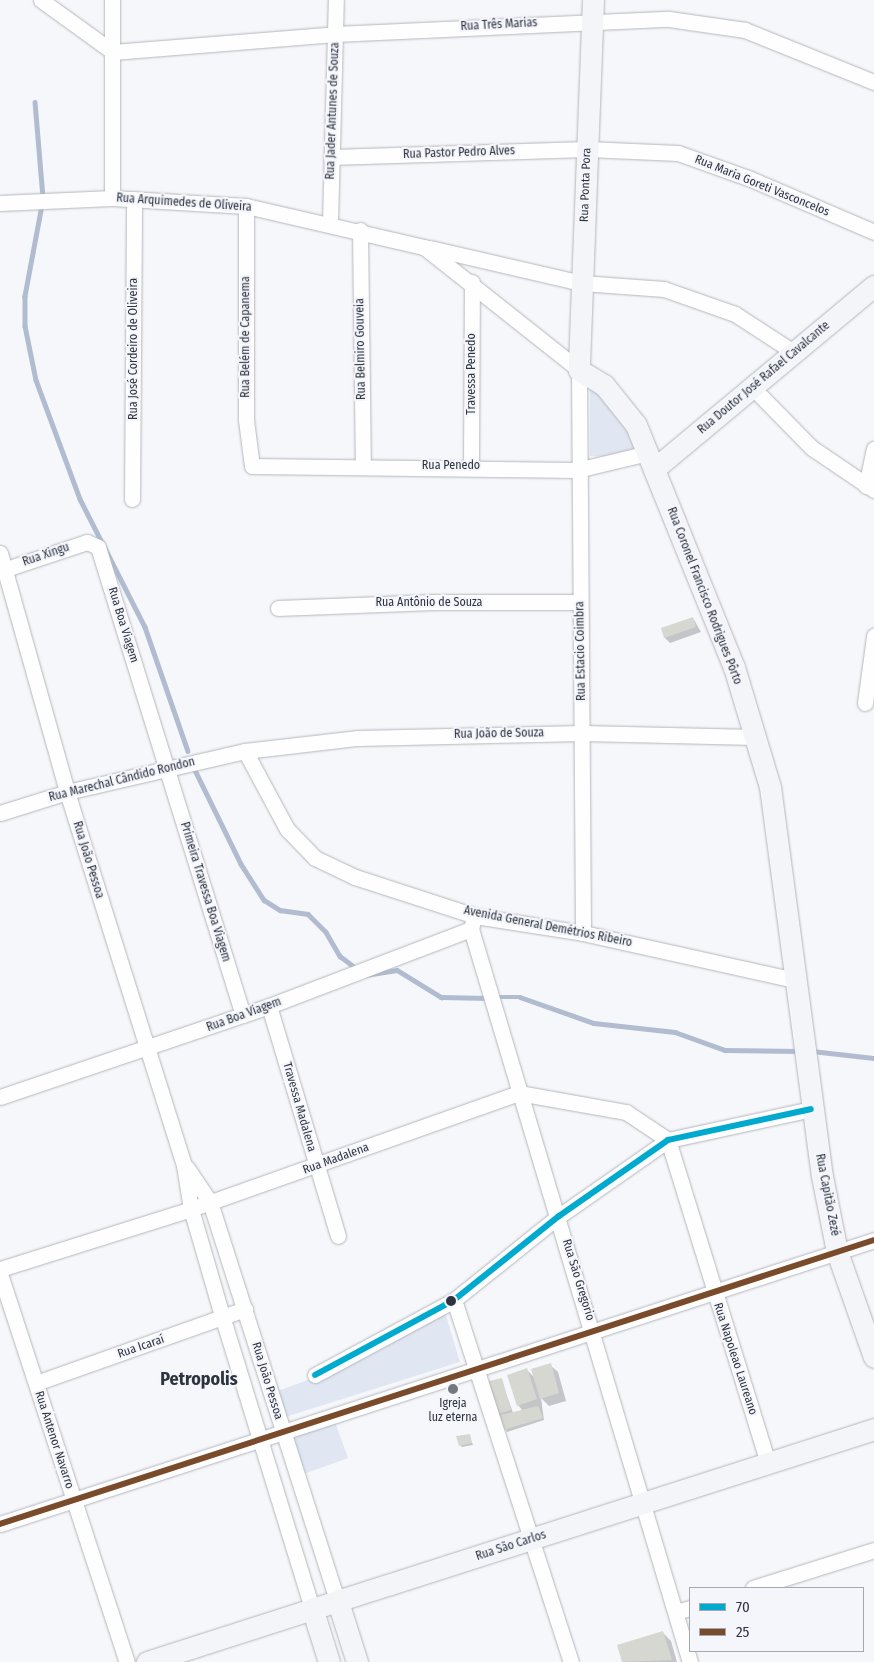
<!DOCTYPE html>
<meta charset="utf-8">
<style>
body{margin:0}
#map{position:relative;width:874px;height:1662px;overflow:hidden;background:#f6f7fa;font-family:"Fira Sans Condensed",sans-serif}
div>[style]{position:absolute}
.green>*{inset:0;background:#e1e6f3}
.shadow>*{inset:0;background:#0003}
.stream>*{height:4.5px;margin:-2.25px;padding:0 2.25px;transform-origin:2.25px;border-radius:2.25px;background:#b1bcd0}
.building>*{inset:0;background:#d6d7d1}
.roads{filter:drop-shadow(0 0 1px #b3b6bc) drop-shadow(0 0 1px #b3b6bc)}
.street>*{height:15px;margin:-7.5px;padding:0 7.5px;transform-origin:7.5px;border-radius:7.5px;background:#fefefe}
.secondary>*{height:21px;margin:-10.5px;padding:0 10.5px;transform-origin:10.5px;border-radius:10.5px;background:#f4f5f8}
.bus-1>*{height:6px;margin:-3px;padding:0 3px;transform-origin:3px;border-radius:3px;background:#00a9ce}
.bus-2>*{height:6px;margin:-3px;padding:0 3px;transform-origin:3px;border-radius:3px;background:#7a4b2a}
.dots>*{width:14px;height:14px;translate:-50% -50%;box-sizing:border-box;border:2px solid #f4f6fc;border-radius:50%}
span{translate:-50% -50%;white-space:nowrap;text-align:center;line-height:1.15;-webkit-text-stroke:4px #f4f6fc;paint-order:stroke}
.street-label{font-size:12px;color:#2e333e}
.poi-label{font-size:12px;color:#2e333e}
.district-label{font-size:18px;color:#2e333e;font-weight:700}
.legend{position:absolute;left:689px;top:1587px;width:175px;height:65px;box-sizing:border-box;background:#f4f6fc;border:1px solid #a5a8b0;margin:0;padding:6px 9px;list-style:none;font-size:15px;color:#2e333e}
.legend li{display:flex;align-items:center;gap:10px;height:25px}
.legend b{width:25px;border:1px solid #a5a8b0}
</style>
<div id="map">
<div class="green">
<i style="clip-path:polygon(590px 381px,648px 459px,590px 456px)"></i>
<i style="clip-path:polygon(444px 1309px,460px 1362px,282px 1418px,275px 1392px,316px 1377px)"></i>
<i style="clip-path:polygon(335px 1422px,348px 1458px,301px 1475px,289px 1438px)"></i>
</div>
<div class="shadow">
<i style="clip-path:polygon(693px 618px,701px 632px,670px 643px,665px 638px,662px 629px)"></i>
<i style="clip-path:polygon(550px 1365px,558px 1372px,566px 1401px,549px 1406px,541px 1398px,544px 1420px,507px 1432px,498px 1416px,501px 1379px,513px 1413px,523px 1411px,518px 1405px,527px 1370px,536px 1379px)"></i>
<i style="clip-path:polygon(469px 1435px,473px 1445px,462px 1447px,460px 1445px)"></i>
<i style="clip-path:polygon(663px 1633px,671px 1641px,677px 1662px,624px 1662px,619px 1646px)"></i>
</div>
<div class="stream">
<i style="left:35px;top:102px;width:95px;rotate:85.2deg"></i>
<i style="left:42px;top:205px;width:93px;rotate:100.6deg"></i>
<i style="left:25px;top:296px;width:30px;rotate:90deg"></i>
<i style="left:25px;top:326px;width:55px;rotate:78.5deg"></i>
<i style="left:36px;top:380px;width:127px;rotate:69.7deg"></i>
<i style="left:80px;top:499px;width:144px;rotate:63.1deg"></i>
<i style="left:145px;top:627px;width:131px;rotate:70.9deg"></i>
<i style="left:194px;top:768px;width:107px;rotate:63.9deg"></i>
<i style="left:241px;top:864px;width:43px;rotate:57.4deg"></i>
<i style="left:264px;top:900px;width:19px;rotate:32deg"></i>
<i style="left:280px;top:910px;width:28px;rotate:8deg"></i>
<i style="left:308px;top:914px;width:25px;rotate:45deg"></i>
<i style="left:326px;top:932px;width:28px;rotate:60deg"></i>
<i style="left:340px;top:956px;width:21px;rotate:37deg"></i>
<i style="left:365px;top:975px;width:32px;rotate:-9deg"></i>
<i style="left:397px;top:970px;width:52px;rotate:31.5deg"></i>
<i style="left:441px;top:997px;width:47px;rotate:1.2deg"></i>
<i style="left:495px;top:997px;width:25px"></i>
<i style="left:520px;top:997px;width:78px;rotate:19.4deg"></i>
<i style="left:594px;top:1023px;width:81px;rotate:6.3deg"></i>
<i style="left:675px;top:1032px;width:53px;rotate:19.8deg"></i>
<i style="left:725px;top:1050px;width:74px;rotate:0.8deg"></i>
<i style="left:812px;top:1051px;width:62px;rotate:6.4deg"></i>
</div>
<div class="building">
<i style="clip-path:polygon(693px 617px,696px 627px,664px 638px,661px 628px)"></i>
<i style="clip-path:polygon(551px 1363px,559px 1393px,540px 1399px,531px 1369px)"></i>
<i style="clip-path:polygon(527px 1368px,537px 1399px,517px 1406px,507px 1375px)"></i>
<i style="clip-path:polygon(502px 1378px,511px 1410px,494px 1415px,485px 1382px)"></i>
<i style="clip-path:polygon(538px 1406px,543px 1418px,503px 1430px,497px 1416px)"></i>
<i style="clip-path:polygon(470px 1434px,472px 1443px,459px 1446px,456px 1436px)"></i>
<i style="clip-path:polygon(663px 1631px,672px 1660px,622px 1662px,617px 1645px)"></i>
</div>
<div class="roads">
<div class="street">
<i style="left:41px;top:0;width:89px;rotate:35.8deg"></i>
<i style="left:113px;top:52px;width:223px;rotate:-4.6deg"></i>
<i style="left:335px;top:34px;width:334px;rotate:-2.6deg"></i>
<i style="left:669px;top:19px;width:77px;rotate:8.2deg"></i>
<i style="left:745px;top:30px;width:139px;rotate:22deg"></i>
<i style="left:331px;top:157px;width:256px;rotate:-1.8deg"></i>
<i style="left:587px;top:149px;width:91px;rotate:2.5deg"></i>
<i style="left:678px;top:153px;width:77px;rotate:19.6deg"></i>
<i style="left:751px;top:179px;width:134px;rotate:23.3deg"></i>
<i style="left:112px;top:198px;width:198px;rotate:-90deg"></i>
<i style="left:0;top:203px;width:112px;rotate:-2.6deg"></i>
<i style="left:112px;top:198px;width:134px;rotate:3.4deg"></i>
<i style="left:246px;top:206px;width:183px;rotate:13deg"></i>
<i style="left:424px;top:247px;width:198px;rotate:38.4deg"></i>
<i style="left:579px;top:370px;width:563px;rotate:89.59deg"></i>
<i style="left:246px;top:206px;width:214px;rotate:90deg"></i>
<i style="left:246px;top:420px;width:46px;rotate:82.6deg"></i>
<i style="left:252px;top:466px;width:325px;rotate:0.7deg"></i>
<i style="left:577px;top:470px;width:73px;rotate:-13.5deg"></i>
<i style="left:330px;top:223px;width:223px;rotate:-88.5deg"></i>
<i style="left:360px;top:230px;width:237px;rotate:89.3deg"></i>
<i style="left:430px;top:248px;width:156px;rotate:13deg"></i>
<i style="left:582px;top:283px;width:82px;rotate:4.2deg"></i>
<i style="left:664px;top:289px;width:75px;rotate:19.4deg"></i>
<i style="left:735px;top:314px;width:72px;rotate:33deg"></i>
<i style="left:753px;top:388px;width:84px;rotate:45.5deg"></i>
<i style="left:812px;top:448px;width:75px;rotate:34.1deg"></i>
<i style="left:471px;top:466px;width:184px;rotate:-89.7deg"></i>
<i style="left:866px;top:486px;width:38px;rotate:-78deg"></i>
<i style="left:132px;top:499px;width:300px;rotate:-89.6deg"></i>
<i style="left:0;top:553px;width:248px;rotate:74.3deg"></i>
<i style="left:67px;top:792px;width:391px;rotate:72.6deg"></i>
<i style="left:184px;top:1165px;width:45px;rotate:81deg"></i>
<i style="left:191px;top:1209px;width:115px;rotate:73.8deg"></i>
<i style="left:223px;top:1319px;width:306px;rotate:72.9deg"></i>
<i style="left:0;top:571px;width:92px;rotate:-18.4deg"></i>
<i style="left:87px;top:542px;width:12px;rotate:24deg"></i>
<i style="left:98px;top:547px;width:490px;rotate:72.8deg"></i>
<i style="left:278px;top:608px;width:156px;rotate:-2.2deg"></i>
<i style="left:434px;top:602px;width:146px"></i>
<i style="left:865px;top:703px;width:68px;rotate:-82.3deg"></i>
<i style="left:245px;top:751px;width:89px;rotate:61.7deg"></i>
<i style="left:287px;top:829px;width:40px;rotate:46deg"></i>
<i style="left:315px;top:858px;width:44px;rotate:25.4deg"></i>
<i style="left:355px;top:877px;width:126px;rotate:18deg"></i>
<i style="left:475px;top:916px;width:109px;rotate:8.9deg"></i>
<i style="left:583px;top:933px;width:217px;rotate:12.5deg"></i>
<i style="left:0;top:813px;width:70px;rotate:-17.4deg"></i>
<i style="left:67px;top:792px;width:183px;rotate:-13deg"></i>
<i style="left:245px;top:751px;width:114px;rotate:-6.6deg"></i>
<i style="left:358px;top:738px;width:224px;rotate:-1.3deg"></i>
<i style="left:582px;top:733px;width:173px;rotate:1.3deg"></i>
<i style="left:471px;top:929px;width:765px;rotate:73.37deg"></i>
<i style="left:269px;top:1006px;width:240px;rotate:73.3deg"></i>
<i style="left:0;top:1097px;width:284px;rotate:-18.7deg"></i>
<i style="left:269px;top:1006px;width:216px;rotate:-20.9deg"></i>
<i style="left:471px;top:929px;width:8px;rotate:-76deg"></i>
<i style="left:668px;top:1140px;width:338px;rotate:72.8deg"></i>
<i style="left:187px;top:1168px;width:41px;rotate:55.9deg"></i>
<i style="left:210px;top:1202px;width:420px;rotate:72.3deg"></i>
<i style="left:0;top:1269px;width:200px;rotate:-17.4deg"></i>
<i style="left:191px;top:1209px;width:348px;rotate:-19.5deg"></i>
<i style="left:519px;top:1093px;width:109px;rotate:10.1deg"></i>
<i style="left:626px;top:1112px;width:50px;rotate:33.7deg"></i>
<i style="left:0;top:1274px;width:408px;rotate:71.9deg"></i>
<i style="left:454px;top:1300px;width:380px;rotate:72.1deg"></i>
<i style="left:315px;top:1375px;width:158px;rotate:-28.3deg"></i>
<i style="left:454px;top:1300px;width:134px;rotate:-38.7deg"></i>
<i style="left:559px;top:1216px;width:133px;rotate:-34.9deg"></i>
<i style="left:668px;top:1140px;width:146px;rotate:-12.2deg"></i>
<i style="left:36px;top:1383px;width:222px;rotate:-19.5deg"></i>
<i style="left:0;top:1524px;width:919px;rotate:-18deg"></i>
<i style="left:753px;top:1588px;width:127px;rotate:-17.4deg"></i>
<i style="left:676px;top:1612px;width:15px;rotate:-16deg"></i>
</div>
<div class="secondary">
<i style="left:593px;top:0;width:370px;rotate:92.2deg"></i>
<i style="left:579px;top:370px;width:29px;rotate:31deg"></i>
<i style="left:604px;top:385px;width:51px;rotate:51.3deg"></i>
<i style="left:636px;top:425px;width:261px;rotate:68deg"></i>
<i style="left:734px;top:667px;width:125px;rotate:73.3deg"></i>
<i style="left:770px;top:787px;width:392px;rotate:82.4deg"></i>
<i style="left:822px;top:1176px;width:77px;rotate:78.8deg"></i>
<i style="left:837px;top:1252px;width:111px;rotate:70.6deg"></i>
<i style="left:654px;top:469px;width:286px;rotate:-39.8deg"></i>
<i style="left:338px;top:1602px;width:63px;rotate:72.4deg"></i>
<i style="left:313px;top:1611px;width:53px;rotate:72.6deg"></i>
<i style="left:147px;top:1662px;width:763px;rotate:-17.77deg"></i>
</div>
</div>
<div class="bus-1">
<i style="left:315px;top:1375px;width:158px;rotate:-28.3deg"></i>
<i style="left:454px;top:1300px;width:134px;rotate:-38.7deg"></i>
<i style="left:559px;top:1216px;width:133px;rotate:-34.9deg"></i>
<i style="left:668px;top:1140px;width:146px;rotate:-12.2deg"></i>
</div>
<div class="bus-2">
<i style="left:0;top:1524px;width:919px;rotate:-18deg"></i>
</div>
<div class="dots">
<i style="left:451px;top:1301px;background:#2e333e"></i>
<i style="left:453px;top:1389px;background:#747880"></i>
</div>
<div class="street-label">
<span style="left:499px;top:25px;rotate:-3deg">Rua Três Marias</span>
<span style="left:333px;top:111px;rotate:-88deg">Rua Jader Antunes de Souza</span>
<span style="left:459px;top:153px;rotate:-2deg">Rua Pastor Pedro Alves</span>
<span style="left:586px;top:185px;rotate:-88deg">Rua Ponta Pora</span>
<span style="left:762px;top:186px;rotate:22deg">Rua Maria Goreti Vasconcelos</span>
<span style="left:184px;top:203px;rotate:4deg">Rua Arquimedes de Oliveira</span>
<span style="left:246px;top:337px;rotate:-90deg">Rua Belém de Capanema</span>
<span style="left:134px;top:349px;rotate:-90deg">Rua José Cordeiro de Oliveira</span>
<span style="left:361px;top:349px;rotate:-91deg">Rua Belmiro Gouveia</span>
<span style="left:472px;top:374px;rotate:-90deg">Travessa Penedo</span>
<span style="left:764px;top:378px;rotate:-40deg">Rua Doutor José Rafael Cavalcante</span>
<span style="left:451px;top:466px">Rua Penedo</span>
<span style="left:46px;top:555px;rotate:-19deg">Rua Xingu</span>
<span style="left:704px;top:596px;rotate:69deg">Rua Coronel Francisco Rodrigues Pôrto</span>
<span style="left:429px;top:603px">Rua Antônio de Souza</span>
<span style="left:123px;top:625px;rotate:73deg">Rua Boa Viagem</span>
<span style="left:581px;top:651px;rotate:-91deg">Rua Estacio Coimbra</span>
<span style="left:499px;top:734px;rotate:-1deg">Rua João de Souza</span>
<span style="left:122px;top:780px;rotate:-14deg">Rua Marechal Cândido Rondon</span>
<span style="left:88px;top:860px;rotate:73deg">Rua João Pessoa</span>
<span style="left:205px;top:892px;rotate:73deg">Primeira Travessa Boa Viagem</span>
<span style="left:548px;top:927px;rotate:11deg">Avenida General Demétrios Ribeiro</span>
<span style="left:244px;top:1015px;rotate:-20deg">Rua Boa Viagem</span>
<span style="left:299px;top:1107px;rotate:74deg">Travessa Madalena</span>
<span style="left:336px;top:1159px;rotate:-20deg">Rua Madalena</span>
<span style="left:827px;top:1195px;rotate:79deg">Rua Capitão Zezé</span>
<span style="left:578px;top:1280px;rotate:73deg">Rua São Gregorio</span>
<span style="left:141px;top:1347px;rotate:-19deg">Rua Icaraí</span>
<span style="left:735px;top:1359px;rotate:72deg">Rua Napoleao Laureano</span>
<span style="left:267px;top:1381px;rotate:73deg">Rua João Pessoa</span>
<span style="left:54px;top:1440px;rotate:72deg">Rua Antenor Navarro</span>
<span style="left:511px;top:1546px;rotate:-18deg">Rua São Carlos</span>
</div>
<div class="poi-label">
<span style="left:453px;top:1411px">Igreja<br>luz eterna</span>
</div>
<div class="district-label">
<span style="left:199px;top:1379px">Petropolis</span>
</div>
<ul class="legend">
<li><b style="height:6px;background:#00a9ce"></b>70</li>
<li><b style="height:6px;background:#7a4b2a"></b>25</li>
</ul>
</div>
